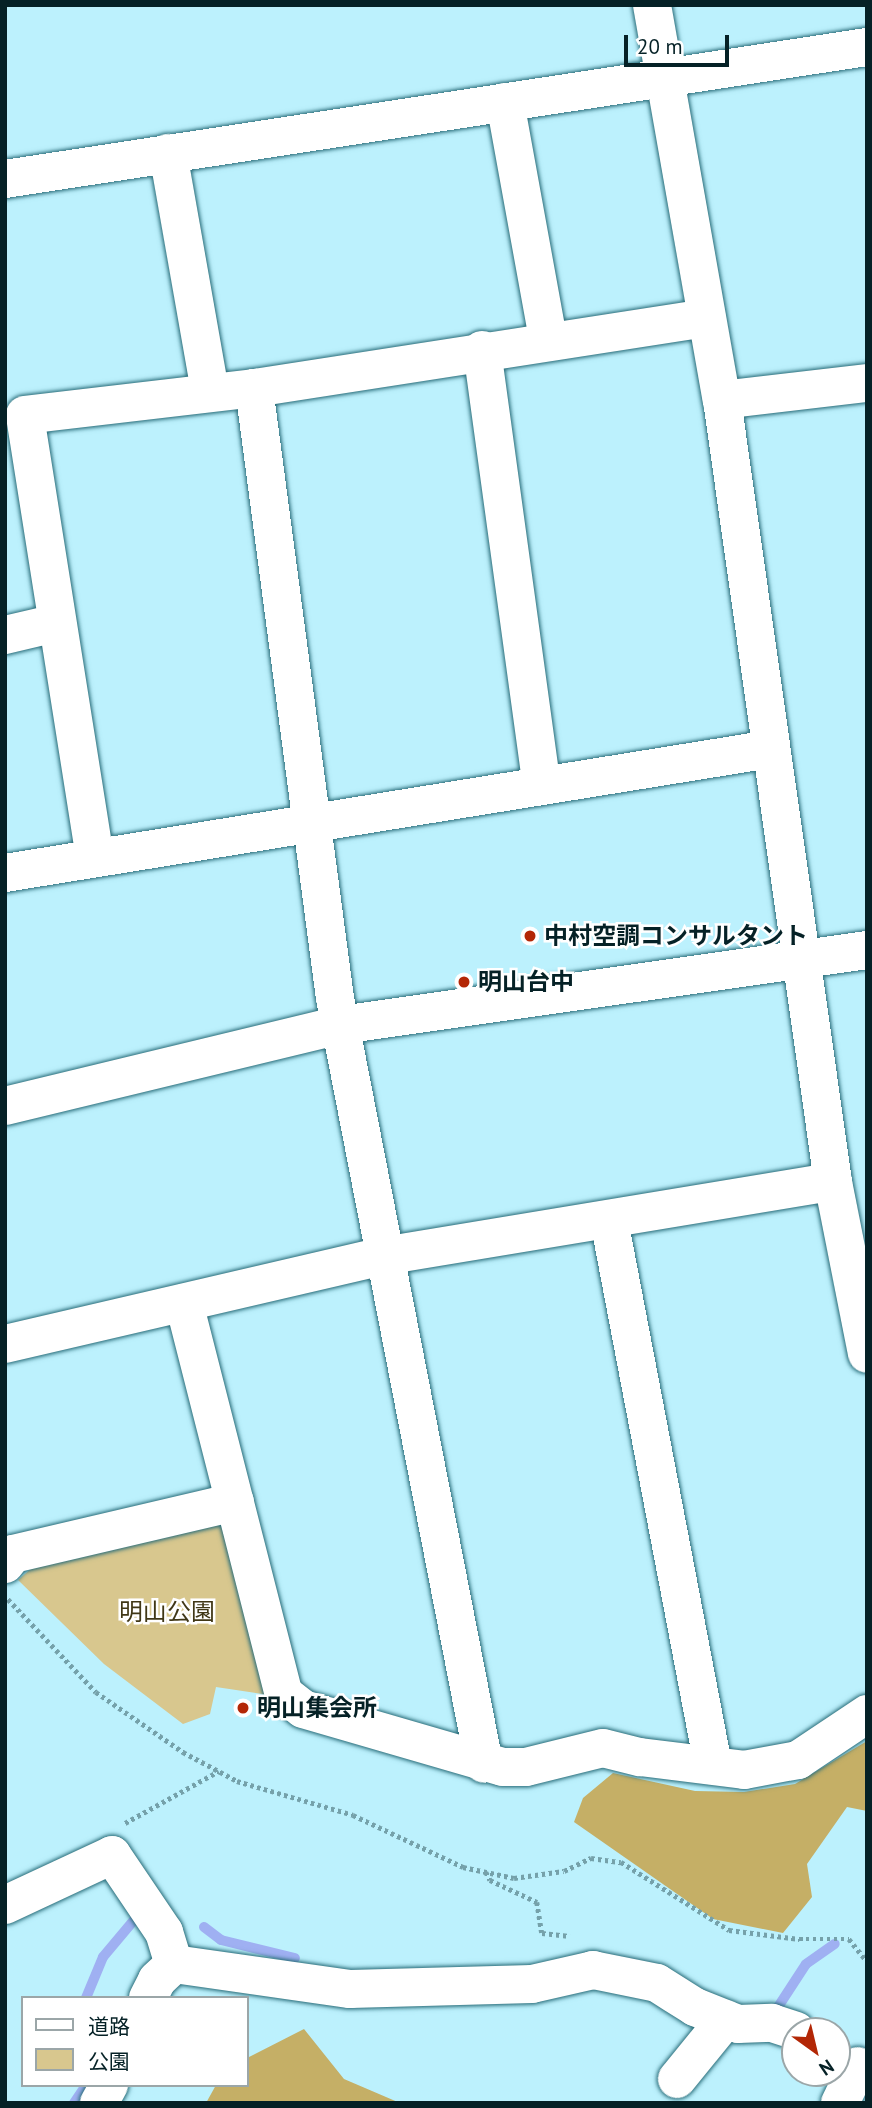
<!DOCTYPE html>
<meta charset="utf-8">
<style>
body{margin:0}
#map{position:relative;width:872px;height:2108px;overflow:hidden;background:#bcf1fd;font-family:"PT Sans","Noto Sans JP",sans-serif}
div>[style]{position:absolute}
.green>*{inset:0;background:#d8c78e}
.forest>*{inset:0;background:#c5af66}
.stream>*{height:10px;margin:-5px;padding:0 5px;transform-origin:5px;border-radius:5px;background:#9fb0f2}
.path>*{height:4.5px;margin-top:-2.25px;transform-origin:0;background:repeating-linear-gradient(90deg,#75a1aa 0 3.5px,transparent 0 7px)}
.roads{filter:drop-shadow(0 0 2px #286c79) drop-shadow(0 0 2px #286c79)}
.minor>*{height:38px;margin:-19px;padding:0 19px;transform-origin:19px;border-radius:19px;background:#fff}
.dots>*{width:19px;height:19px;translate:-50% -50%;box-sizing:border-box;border:4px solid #fff;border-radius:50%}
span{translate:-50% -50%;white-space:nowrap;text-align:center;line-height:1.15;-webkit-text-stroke:5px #fff;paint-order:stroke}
.poi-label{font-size:24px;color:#052126;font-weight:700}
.left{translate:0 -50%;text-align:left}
.park-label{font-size:24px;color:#403716}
.frame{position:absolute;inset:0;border:7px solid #052126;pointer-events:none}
.legend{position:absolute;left:21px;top:1996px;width:228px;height:91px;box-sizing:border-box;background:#fff;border:2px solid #9ba6a8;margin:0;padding:9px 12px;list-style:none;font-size:21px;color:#052126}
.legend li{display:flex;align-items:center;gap:14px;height:35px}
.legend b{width:35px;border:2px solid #9ba6a8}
.north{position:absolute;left:781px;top:2017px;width:70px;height:70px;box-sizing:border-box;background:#fff;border:2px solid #9ba6a8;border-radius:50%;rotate:146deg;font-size:19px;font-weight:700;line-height:28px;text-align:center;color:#052126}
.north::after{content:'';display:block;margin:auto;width:24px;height:32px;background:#b32706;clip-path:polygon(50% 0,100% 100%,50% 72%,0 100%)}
.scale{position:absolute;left:624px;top:35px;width:105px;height:32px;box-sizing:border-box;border:4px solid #052126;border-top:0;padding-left:9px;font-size:21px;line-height:24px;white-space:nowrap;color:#052126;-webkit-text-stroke:5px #fff;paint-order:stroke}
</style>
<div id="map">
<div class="green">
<i style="clip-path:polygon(215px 1516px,231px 1530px,270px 1695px,216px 1687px,210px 1714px,183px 1724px,104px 1664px,18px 1580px,40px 1561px)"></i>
</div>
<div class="forest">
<i style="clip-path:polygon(867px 1741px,867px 1811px,847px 1807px,807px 1864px,812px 1897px,783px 1933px,713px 1919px,574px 1822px,583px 1798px,613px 1773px,695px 1791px,744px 1792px,795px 1784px)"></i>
<i style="clip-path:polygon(304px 2029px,344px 2079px,400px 2103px,206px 2103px,216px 2085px,247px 2085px,247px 2058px)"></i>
</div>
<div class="stream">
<i style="left:204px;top:1927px;width:21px;rotate:37deg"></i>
<i style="left:221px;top:1940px;width:76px;rotate:13.7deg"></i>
<i style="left:86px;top:1998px;width:44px;rotate:-67.5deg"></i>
<i style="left:103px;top:1957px;width:48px;rotate:-50deg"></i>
<i style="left:778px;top:2007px;width:51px;rotate:-56.9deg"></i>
<i style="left:806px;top:1964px;width:35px;rotate:-35deg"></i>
<i style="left:74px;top:2103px;width:22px;rotate:-56deg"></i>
</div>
<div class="path">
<i style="left:8px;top:1599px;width:128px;rotate:46.6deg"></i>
<i style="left:96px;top:1692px;width:106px;rotate:34.6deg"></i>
<i style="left:183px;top:1752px;width:61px;rotate:28.2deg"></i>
<i style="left:237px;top:1781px;width:121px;rotate:16.3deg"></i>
<i style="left:353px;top:1815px;width:122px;rotate:25.3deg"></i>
<i style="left:463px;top:1867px;width:52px;rotate:12.2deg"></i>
<i style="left:514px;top:1878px;width:50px;rotate:-8deg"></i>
<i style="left:564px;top:1871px;width:30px;rotate:-26deg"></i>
<i style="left:591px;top:1858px;width:30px;rotate:8deg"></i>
<i style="left:621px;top:1862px;width:128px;rotate:32.2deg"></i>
<i style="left:729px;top:1930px;width:71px;rotate:7.3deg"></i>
<i style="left:799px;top:1939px;width:50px"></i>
<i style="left:849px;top:1939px;width:28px;rotate:51deg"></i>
<i style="left:125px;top:1823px;width:107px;rotate:-29deg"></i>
<i style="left:486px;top:1872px;width:9px;rotate:63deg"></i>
<i style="left:490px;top:1880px;width:52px;rotate:25.1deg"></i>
<i style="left:537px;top:1902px;width:31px;rotate:81deg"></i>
<i style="left:542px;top:1933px;width:28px;rotate:6deg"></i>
</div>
<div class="roads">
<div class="minor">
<i style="left:652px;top:5px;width:401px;rotate:80deg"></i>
<i style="left:722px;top:400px;width:790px;rotate:81.92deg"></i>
<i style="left:833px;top:1182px;width:175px;rotate:78.8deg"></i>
<i style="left:505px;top:102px;width:241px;rotate:79.7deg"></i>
<i style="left:168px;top:153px;width:241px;rotate:80deg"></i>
<i style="left:5px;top:179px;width:872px;rotate:-8.71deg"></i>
<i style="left:482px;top:350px;width:440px;rotate:82.2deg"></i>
<i style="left:254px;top:388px;width:615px;rotate:82.44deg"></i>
<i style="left:335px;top:998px;width:780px;rotate:78.99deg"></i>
<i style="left:722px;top:400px;width:146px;rotate:-6.7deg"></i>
<i style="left:5px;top:635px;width:52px;rotate:-13.2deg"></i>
<i style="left:95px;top:858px;width:448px;rotate:-99deg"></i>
<i style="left:25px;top:415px;width:231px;rotate:-6.7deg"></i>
<i style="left:254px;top:388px;width:458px;rotate:-8.8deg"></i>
<i style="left:5px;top:873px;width:776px;rotate:-9.2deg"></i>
<i style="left:5px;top:1106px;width:346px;rotate:-13.6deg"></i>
<i style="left:341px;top:1025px;width:531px;rotate:-8.11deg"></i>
<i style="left:609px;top:1220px;width:555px;rotate:79.2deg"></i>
<i style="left:184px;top:1303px;width:404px;rotate:75.7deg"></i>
<i style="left:284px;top:1694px;width:24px;rotate:38deg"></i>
<i style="left:303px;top:1709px;width:208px;rotate:16.2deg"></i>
<i style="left:503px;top:1767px;width:23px"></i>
<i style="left:526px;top:1767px;width:79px;rotate:-13.9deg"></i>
<i style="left:603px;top:1748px;width:38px;rotate:14deg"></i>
<i style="left:640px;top:1757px;width:105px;rotate:7.1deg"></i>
<i style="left:744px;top:1770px;width:55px;rotate:-10.5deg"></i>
<i style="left:798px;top:1760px;width:83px;rotate:-33.7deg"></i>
<i style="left:5px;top:1344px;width:389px;rotate:-13.1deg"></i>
<i style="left:384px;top:1256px;width:455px;rotate:-9.4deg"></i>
<i style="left:5px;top:1564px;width:13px;rotate:-51deg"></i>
<i style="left:13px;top:1554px;width:228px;rotate:-13.2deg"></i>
<i style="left:5px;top:1905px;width:118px;rotate:-25deg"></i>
<i style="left:112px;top:1855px;width:93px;rotate:56deg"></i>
<i style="left:164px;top:1932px;width:34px;rotate:73deg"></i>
<i style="left:148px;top:1998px;width:20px;rotate:-63deg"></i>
<i style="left:157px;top:1980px;width:23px;rotate:-43deg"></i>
<i style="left:174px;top:1964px;width:178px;rotate:8.1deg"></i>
<i style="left:350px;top:1989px;width:182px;rotate:-1.6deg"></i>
<i style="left:532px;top:1984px;width:63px;rotate:-12.9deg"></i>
<i style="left:593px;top:1970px;width:65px;rotate:11.5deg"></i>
<i style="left:657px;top:1983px;width:45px;rotate:32.3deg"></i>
<i style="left:695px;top:2007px;width:46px;rotate:21.6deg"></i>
<i style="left:738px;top:2024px;width:34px;rotate:-2deg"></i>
<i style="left:772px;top:2023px;width:25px;rotate:18deg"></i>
<i style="left:677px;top:2079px;width:77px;rotate:-50.8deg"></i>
<i style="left:99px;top:2103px;width:21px;rotate:-61deg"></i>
<i style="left:840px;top:2103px;width:41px;rotate:-64.1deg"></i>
</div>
</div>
<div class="dots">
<i style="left:530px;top:936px;background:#b32706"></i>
<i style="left:464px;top:982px;background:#b32706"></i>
<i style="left:243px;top:1708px;background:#b32706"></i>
</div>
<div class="poi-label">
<span class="left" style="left:544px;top:936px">中村空調コンサルタント</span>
<span class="left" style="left:478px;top:982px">明山台中</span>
<span class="left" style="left:257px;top:1708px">明山集会所</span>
</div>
<div class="park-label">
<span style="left:167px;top:1612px">明山公園</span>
</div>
<div class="frame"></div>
<ul class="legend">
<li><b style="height:9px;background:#fff"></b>道路</li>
<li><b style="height:19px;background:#d8c78e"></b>公園</li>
</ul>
<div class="north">N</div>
<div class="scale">20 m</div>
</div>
